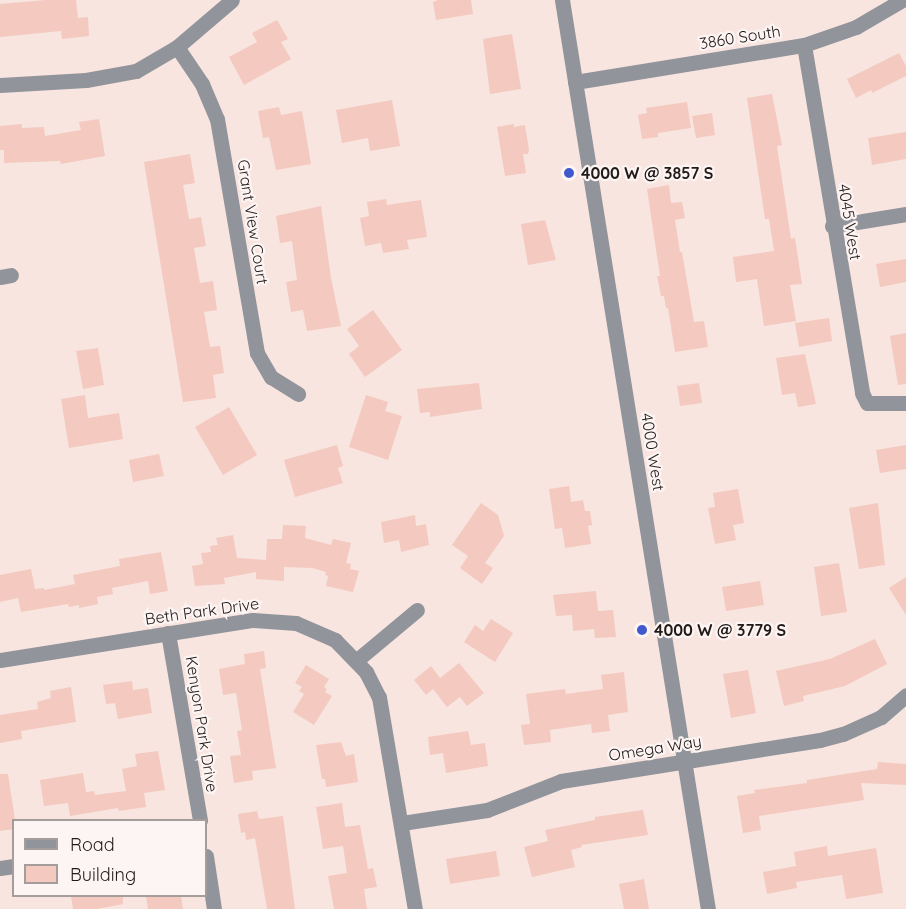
<!DOCTYPE html>
<style>
body{margin:0}
#map{position:relative;width:906px;height:909px;overflow:hidden;background:#f8e5e0;font-family:Quicksand,sans-serif}
div>[style]{position:absolute}
.building>*{inset:0;background:#f4c9bf}
.minor>*{height:15px;margin:-7.5px;padding:0 7.5px;transform-origin:7.5px;border-radius:7.5px;background:#92949b}
.tertiary>*{height:15px;margin:-7.5px;padding:0 7.5px;transform-origin:7.5px;border-radius:7.5px;background:#92949b}
.dots>*{width:16px;height:16px;translate:-50% -50%;box-sizing:border-box;border:3px solid #fdf5f3;border-radius:50%}
span{translate:-50% -50%;white-space:nowrap;text-align:center;line-height:1.15;-webkit-text-stroke:4.5px #fdf5f3;paint-order:stroke}
.street-label{font-size:16px;color:#211a19}
.poi-label{font-size:16px;color:#211a19;font-weight:700}
.left{translate:0 -50%;text-align:left}
.legend{position:absolute;left:12px;top:819px;width:195px;height:78px;box-sizing:border-box;background:#fdf5f3;border:2px solid #a59d9c;margin:0;padding:8px 10px;list-style:none;font-size:18px;color:#211a19}
.legend li{display:flex;align-items:center;gap:12px;height:30px}
.legend b{width:30px;border:2px solid #a59d9c}
</style>
<div id="map">
<div class="building">
<i style="clip-path:polygon(46px 0,76px 0,78px 18px,88px 17px,89px 36px,62px 39px,61px 31px,0 37px,0 4px)"></i>
<i style="clip-path:polygon(438px 0,471px 0,473px 14px,436px 20px,433px 2px)"></i>
<i style="clip-path:polygon(277px 20px,288px 39px,281px 42px,291px 59px,244px 85px,229px 57px,257px 42px,252px 33px)"></i>
<i style="clip-path:polygon(512px 34px,521px 89px,490px 94px,483px 39px)"></i>
<i style="clip-path:polygon(899px 53px,906px 66px,906px 76px,872px 93px,871px 90px,856px 98px,847px 79px)"></i>
<i style="clip-path:polygon(772px 94px,782px 145px,777px 146px,791px 239px,795px 238px,802px 284px,790px 285px,796px 321px,764px 326px,757px 279px,736px 282px,733px 257px,774px 251px,769px 219px,765px 219px,747px 98px)"></i>
<i style="clip-path:polygon(392px 100px,400px 146px,370px 151px,368px 138px,342px 143px,336px 110px)"></i>
<i style="clip-path:polygon(687px 102px,691px 128px,658px 133px,658px 137px,642px 139px,638px 115px,647px 113px,646px 108px)"></i>
<i style="clip-path:polygon(279px 107px,281px 115px,302px 111px,311px 164px,276px 170px,269px 137px,263px 138px,258px 111px)"></i>
<i style="clip-path:polygon(712px 113px,715px 135px,696px 138px,692px 116px)"></i>
<i style="clip-path:polygon(99px 119px,105px 156px,61px 164px,60px 161px,4px 163px,4px 150px,0 150px,0 126px,22px 124px,22px 128px,44px 127px,45px 136px,81px 130px,79px 122px)"></i>
<i style="clip-path:polygon(514px 124px,514px 127px,525px 125px,529px 150px,528px 154px,523px 154px,526px 173px,505px 176px,497px 127px)"></i>
<i style="clip-path:polygon(906px 132px,906px 159px,872px 165px,868px 138px)"></i>
<i style="clip-path:polygon(190px 154px,195px 183px,183px 185px,189px 219px,201px 217px,206px 246px,194px 248px,200px 283px,213px 281px,217px 310px,204px 312px,210px 347px,220px 346px,224px 373px,213px 375px,216px 398px,183px 402px,144px 162px)"></i>
<i style="clip-path:polygon(669px 185px,671px 203px,682px 202px,685px 218px,675px 220px,680px 252px,682px 252px,694px 322px,704px 321px,708px 347px,675px 352px,668px 308px,666px 308px,664px 296px,661px 296px,657px 276px,660px 276px,647px 189px)"></i>
<i style="clip-path:polygon(386px 199px,387px 205px,421px 200px,427px 237px,407px 240px,409px 249px,383px 253px,381px 243px,365px 246px,360px 218px,369px 216px,367px 202px)"></i>
<i style="clip-path:polygon(321px 206px,331px 278px,341px 326px,307px 331px,303px 310px,291px 312px,286px 282px,297px 280px,292px 241px,280px 243px,276px 216px)"></i>
<i style="clip-path:polygon(545px 220px,556px 260px,528px 265px,521px 224px)"></i>
<i style="clip-path:polygon(906px 259px,906px 282px,880px 287px,876px 264px)"></i>
<i style="clip-path:polygon(373px 310px,402px 350px,365px 377px,349px 354px,359px 346px,347px 329px)"></i>
<i style="clip-path:polygon(829px 318px,832px 341px,799px 347px,795px 323px)"></i>
<i style="clip-path:polygon(906px 333px,906px 384px,898px 385px,890px 336px)"></i>
<i style="clip-path:polygon(98px 348px,104px 385px,83px 389px,76px 351px)"></i>
<i style="clip-path:polygon(805px 354px,816px 404px,798px 407px,795px 393px,782px 395px,776px 358px)"></i>
<i style="clip-path:polygon(479px 383px,482px 409px,430px 417px,430px 412px,420px 413px,417px 389px)"></i>
<i style="clip-path:polygon(699px 383px,702px 403px,680px 406px,677px 386px)"></i>
<i style="clip-path:polygon(85px 395px,88px 418px,119px 413px,123px 439px,69px 448px,61px 399px)"></i>
<i style="clip-path:polygon(366px 395px,388px 402px,385px 411px,402px 416px,388px 460px,349px 447px)"></i>
<i style="clip-path:polygon(229px 407px,257px 455px,223px 475px,195px 427px)"></i>
<i style="clip-path:polygon(337px 445px,343px 466px,338px 468px,343px 483px,295px 497px,284px 460px)"></i>
<i style="clip-path:polygon(906px 445px,906px 469px,880px 473px,876px 450px)"></i>
<i style="clip-path:polygon(159px 454px,164px 476px,133px 482px,129px 460px)"></i>
<i style="clip-path:polygon(569px 486px,571px 502px,583px 500px,585px 511px,590px 511px,592px 525px,588px 526px,591px 544px,565px 548px,562px 528px,555px 529px,549px 489px)"></i>
<i style="clip-path:polygon(738px 489px,744px 523px,733px 525px,736px 540px,715px 544px,708px 508px,715px 507px,713px 493px)"></i>
<i style="clip-path:polygon(481px 503px,498px 515px,504px 536px,485px 563px,493px 568px,482px 584px,460px 568px,468px 556px,452px 545px)"></i>
<i style="clip-path:polygon(878px 503px,885px 565px,859px 569px,849px 508px)"></i>
<i style="clip-path:polygon(415px 515px,416px 526px,426px 524px,429px 545px,401px 552px,399px 540px,384px 543px,381px 522px)"></i>
<i style="clip-path:polygon(283px 525px,306px 526px,305px 538px,331px 545px,333px 539px,351px 543px,346px 563px,351px 564px,350px 569px,359px 571px,353px 592px,326px 586px,328px 576px,325px 575px,326px 572px,312px 568px,284px 567px,284px 581px,256px 579px,256px 572px,224px 578px,225px 584px,195px 586px,192px 566px,203px 564px,201px 553px,211px 552px,210px 546px,218px 545px,216px 538px,233px 535px,237px 558px,266px 560px,267px 539px,282px 539px)"></i>
<i style="clip-path:polygon(161px 552px,168px 591px,150px 594px,148px 581px,112px 588px,113px 594px,97px 597px,98px 604px,79px 608px,79px 605px,69px 607px,68px 604px,21px 612px,18px 598px,0 602px,0 575px,31px 569px,35px 589px,44px 588px,44px 590px,75px 584px,73px 575px,120px 566px,119px 559px)"></i>
<i style="clip-path:polygon(839px 563px,847px 612px,821px 616px,814px 567px)"></i>
<i style="clip-path:polygon(906px 577px,906px 615px,889px 588px)"></i>
<i style="clip-path:polygon(760px 581px,764px 605px,726px 611px,722px 587px)"></i>
<i style="clip-path:polygon(596px 591px,598px 611px,613px 610px,616px 637px,595px 638px,594px 629px,573px 631px,572px 615px,556px 616px,553px 595px)"></i>
<i style="clip-path:polygon(491px 619px,513px 633px,495px 662px,464px 642px,475px 625px,483px 631px)"></i>
<i style="clip-path:polygon(875px 639px,887px 664px,845px 686px,803px 696px,804px 701px,784px 706px,776px 671px,830px 659px)"></i>
<i style="clip-path:polygon(264px 651px,266px 668px,260px 669px,276px 768px,252px 771px,253px 780px,234px 783px,230px 756px,241px 755px,237px 731px,242px 730px,236px 693px,223px 695px,219px 669px,245px 664px,244px 654px)"></i>
<i style="clip-path:polygon(459px 663px,484px 693px,467px 706px,460px 697px,447px 707px,433px 689px,426px 695px,414px 680px,431px 666px,440px 678px)"></i>
<i style="clip-path:polygon(306px 665px,329px 679px,324px 687px,327px 689px,325px 692px,332px 696px,314px 725px,293px 712px,304px 694px,299px 691px,302px 687px,295px 683px)"></i>
<i style="clip-path:polygon(748px 670px,756px 713px,731px 718px,723px 674px)"></i>
<i style="clip-path:polygon(624px 672px,628px 712px,608px 715px,610px 731px,592px 733px,591px 724px,550px 730px,551px 742px,524px 745px,521px 725px,530px 724px,526px 694px,565px 689px,566px 694px,603px 689px,601px 675px)"></i>
<i style="clip-path:polygon(132px 681px,133px 690px,148px 688px,152px 713px,118px 719px,115px 703px,106px 704px,103px 685px)"></i>
<i style="clip-path:polygon(71px 687px,76px 722px,21px 731px,22px 739px,0 743px,0 715px,38px 709px,37px 702px,51px 698px,50px 691px)"></i>
<i style="clip-path:polygon(468px 731px,471px 745px,485px 743px,488px 766px,446px 773px,443px 753px,430px 755px,428px 737px)"></i>
<i style="clip-path:polygon(341px 742px,346px 756px,354px 754px,358px 782px,326px 787px,325px 779px,322px 779px,316px 745px)"></i>
<i style="clip-path:polygon(158px 751px,165px 790px,144px 793px,146px 807px,119px 811px,118px 808px,70px 816px,68px 803px,44px 806px,40px 780px,83px 773px,86px 792px,94px 791px,95px 795px,126px 791px,122px 769px,137px 766px,135px 754px)"></i>
<i style="clip-path:polygon(878px 762px,906px 764px,906px 785px,861px 783px,864px 800px,759px 816px,761px 830px,743px 833px,737px 796px,755px 793px,754px 790px,807px 783px,807px 780px,877px 769px)"></i>
<i style="clip-path:polygon(0 774px,8px 774px,15px 820px,14px 829px,0 831px)"></i>
<i style="clip-path:polygon(342px 803px,345px 827px,360px 825px,368px 869px,373px 868px,377px 887px,364px 889px,367px 909px,334px 909px,328px 876px,347px 873px,343px 846px,323px 849px,316px 807px)"></i>
<i style="clip-path:polygon(643px 810px,648px 835px,581px 845px,582px 847px,571px 850px,575px 867px,532px 877px,524px 847px,548px 841px,545px 830px,595px 820px,595px 817px)"></i>
<i style="clip-path:polygon(257px 811px,259px 819px,283px 816px,295px 909px,267px 909px,255px 838px,246px 840px,245px 832px,241px 833px,238px 814px)"></i>
<i style="clip-path:polygon(827px 846px,828px 856px,876px 848px,883px 893px,846px 899px,842px 875px,796px 882px,797px 888px,767px 894px,763px 872px,796px 866px,794px 852px)"></i>
<i style="clip-path:polygon(496px 851px,500px 876px,450px 884px,446px 859px)"></i>
<i style="clip-path:polygon(644px 879px,649px 909px,624px 909px,619px 884px)"></i>
<i style="clip-path:polygon(71px 896px,123px 896px,123px 904px,97px 909px,73px 909px)"></i>
<i style="clip-path:polygon(146px 896px,181px 896px,183px 909px,148px 909px)"></i>
</div>
<div class="minor">
<i style="left:804px;top:45px;width:353px;rotate:80.5deg"></i>
<i style="left:862px;top:393px;width:11px;rotate:63deg"></i>
<i style="left:867px;top:403px;width:39px"></i>
<i style="left:177px;top:47px;width:45px;rotate:56deg"></i>
<i style="left:202px;top:84px;width:38px;rotate:67deg"></i>
<i style="left:217px;top:119px;width:237px;rotate:80.3deg"></i>
<i style="left:257px;top:353px;width:28px;rotate:60deg"></i>
<i style="left:271px;top:377px;width:32px;rotate:32deg"></i>
<i style="left:575px;top:82px;width:232px;rotate:-9.2deg"></i>
<i style="left:804px;top:45px;width:55px;rotate:-19.1deg"></i>
<i style="left:856px;top:27px;width:53px;rotate:-30.4deg"></i>
<i style="left:0;top:85px;width:86px;rotate:-3.3deg"></i>
<i style="left:86px;top:80px;width:51px;rotate:-10.2deg"></i>
<i style="left:136px;top:71px;width:48px;rotate:-30.3deg"></i>
<i style="left:177px;top:47px;width:72px;rotate:-40.5deg"></i>
<i style="left:832px;top:226px;width:75px;rotate:-9.2deg"></i>
<i style="left:0;top:277px;width:11px;rotate:-10deg"></i>
<i style="left:168px;top:633px;width:190px;rotate:80.3deg"></i>
<i style="left:0;top:660px;width:256px;rotate:-9deg"></i>
<i style="left:253px;top:620px;width:43px;rotate:4deg"></i>
<i style="left:296px;top:623px;width:43px;rotate:23.6deg"></i>
<i style="left:335px;top:640px;width:45px;rotate:45.9deg"></i>
<i style="left:366px;top:672px;width:28px;rotate:63deg"></i>
<i style="left:379px;top:697px;width:215px;rotate:80.4deg"></i>
<i style="left:357px;top:660px;width:78px;rotate:-39.8deg"></i>
<i style="left:402px;top:823px;width:86px;rotate:-8.7deg"></i>
<i style="left:487px;top:810px;width:79px;rotate:-21.4deg"></i>
<i style="left:561px;top:781px;width:262px;rotate:-9deg"></i>
<i style="left:820px;top:740px;width:24px;rotate:-15deg"></i>
<i style="left:843px;top:734px;width:42px;rotate:-24.1deg"></i>
<i style="left:881px;top:717px;width:33px;rotate:-41deg"></i>
<i style="left:206px;top:856px;width:54px;rotate:81.4deg"></i>
<i style="left:0;top:868px;width:14px;rotate:-8deg"></i>
</div>
<div class="tertiary">
<i style="left:562px;top:0;width:921px;rotate:80.88deg"></i>
</div>
<div class="dots">
<i style="left:569px;top:173px;background:#405acd"></i>
<i style="left:642px;top:630px;background:#405acd"></i>
</div>
<div class="street-label">
<span style="left:740px;top:37px;rotate:-9deg">3860 South</span>
<span style="left:253px;top:222px;rotate:81deg">Grant View Court</span>
<span style="left:850px;top:222px;rotate:81deg">4045 West</span>
<span style="left:653px;top:452px;rotate:81deg">4000 West</span>
<span style="left:202px;top:611px;rotate:-8deg">Beth Park Drive</span>
<span style="left:202px;top:724px;rotate:81deg">Kenyon Park Drive</span>
<span style="left:655px;top:748px;rotate:-9deg">Omega Way</span>
</div>
<div class="poi-label">
<span class="left" style="left:581px;top:173px">4000 W @ 3857 S</span>
<span class="left" style="left:654px;top:630px">4000 W @ 3779 S</span>
</div>
<ul class="legend">
<li><b style="height:8px;background:#92949b"></b>Road</li>
<li><b style="height:16px;background:#f4c9bf"></b>Building</li>
</ul>
</div>
